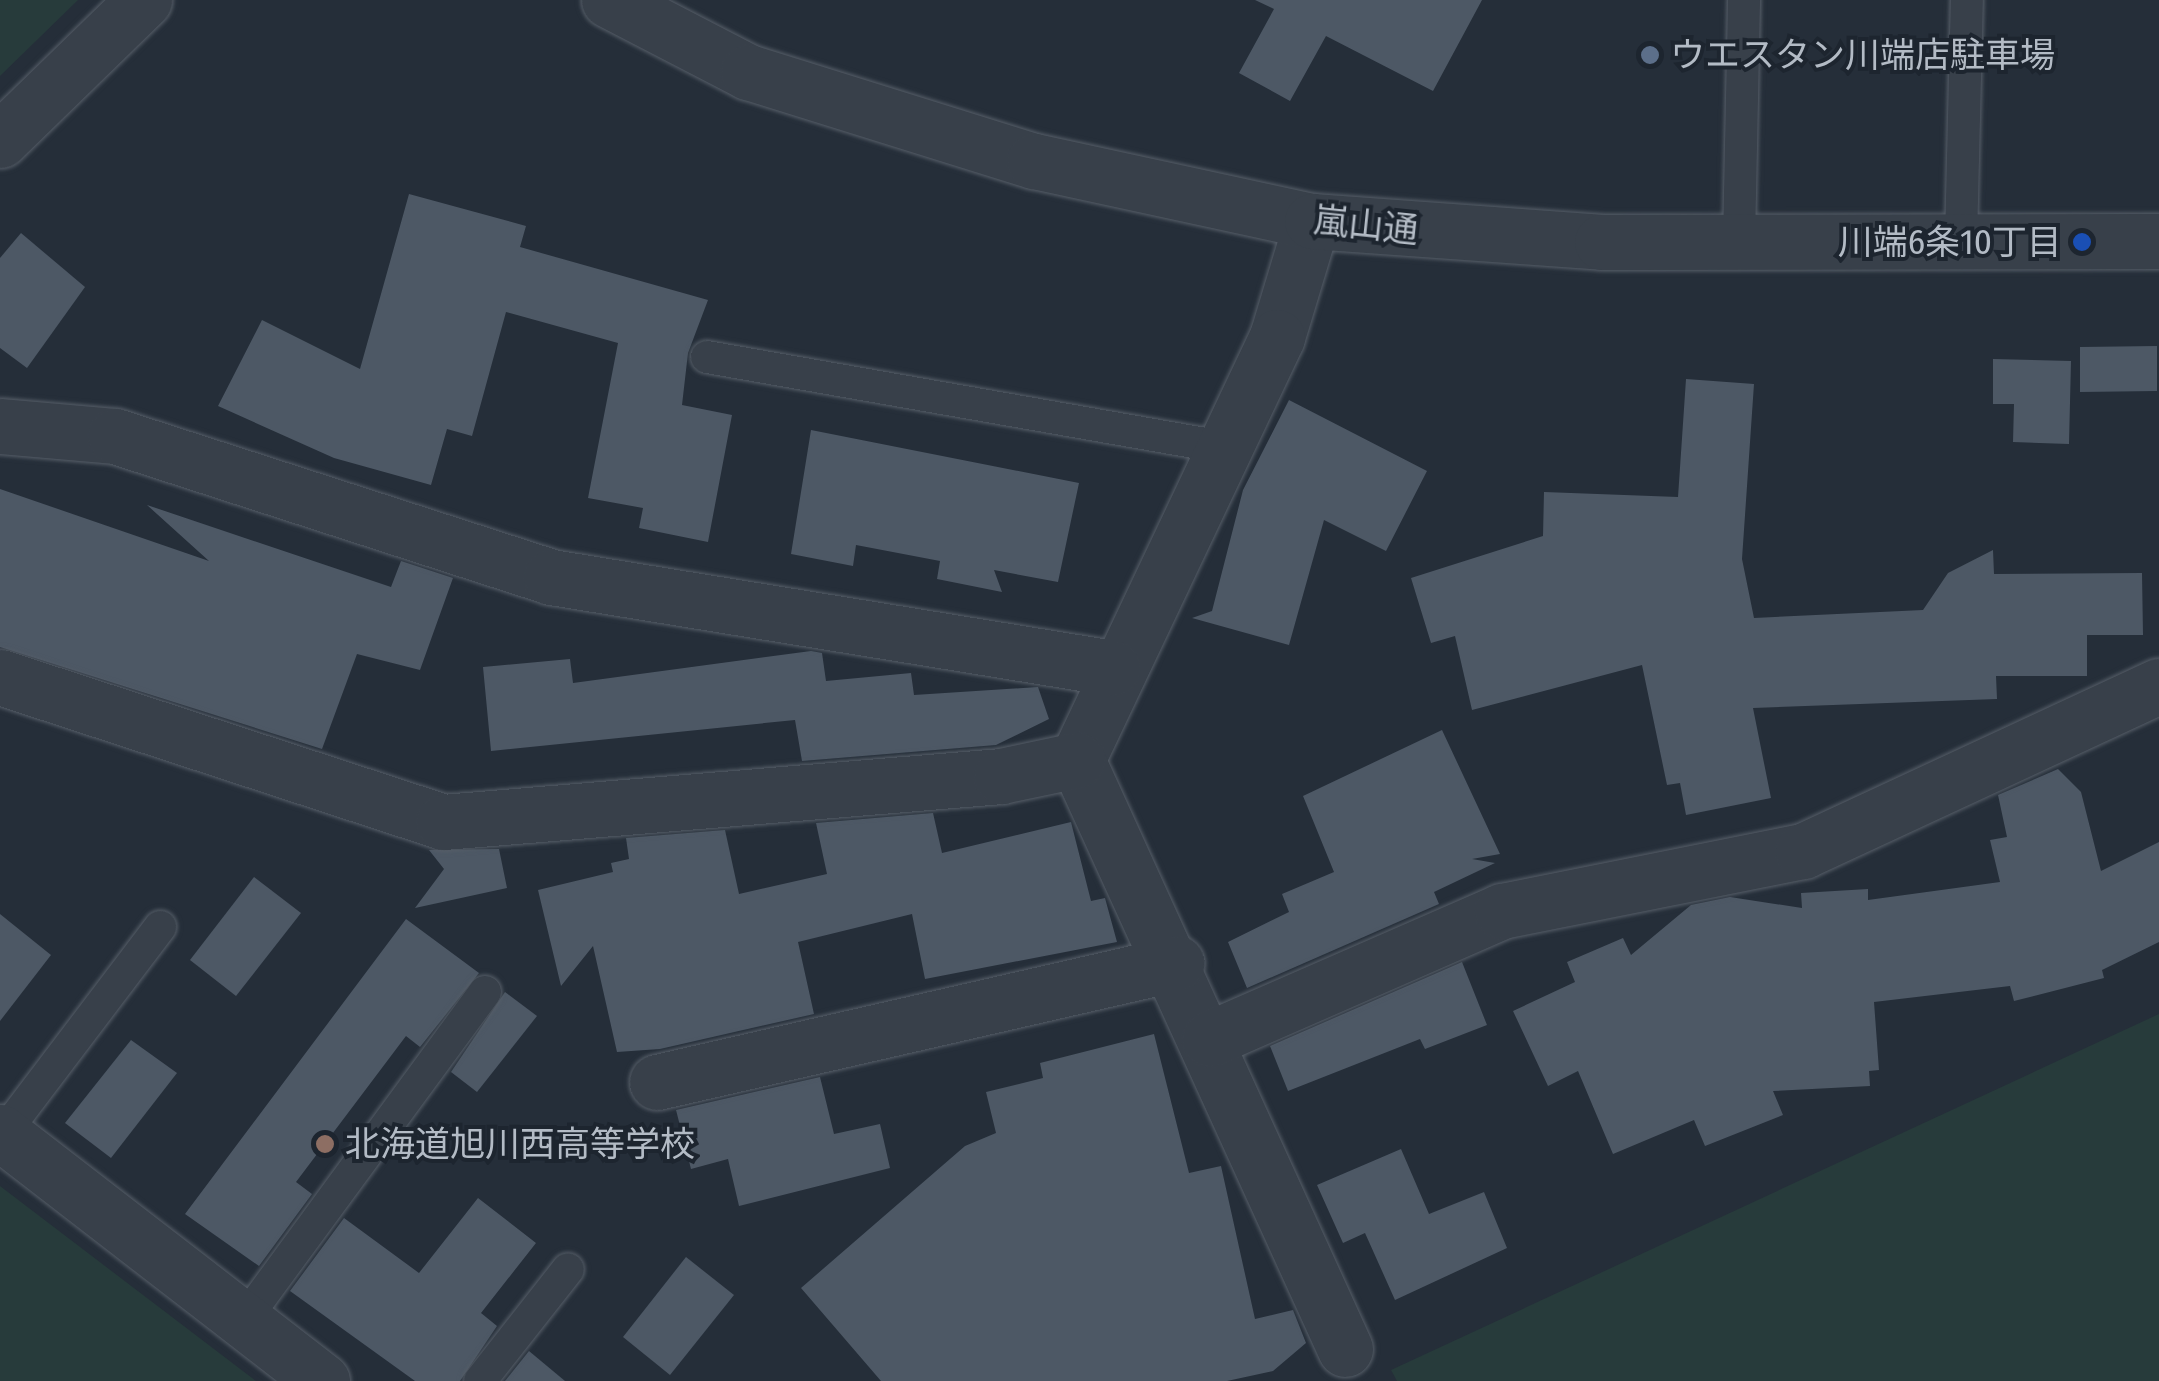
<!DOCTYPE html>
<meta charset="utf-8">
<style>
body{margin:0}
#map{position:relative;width:2159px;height:1381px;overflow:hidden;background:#252e39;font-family:"Fira Sans Condensed","Noto Sans JP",sans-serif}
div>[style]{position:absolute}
.green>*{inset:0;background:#273b3b}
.building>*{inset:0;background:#4d5865}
.roads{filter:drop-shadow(0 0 2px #565e68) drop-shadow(0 0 2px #565e68)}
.service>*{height:32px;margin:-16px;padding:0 16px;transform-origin:16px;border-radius:16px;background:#38404a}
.minor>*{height:55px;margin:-27.5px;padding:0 27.5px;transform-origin:27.5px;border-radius:27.5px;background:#38404a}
.tertiary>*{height:55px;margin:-27.5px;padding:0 27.5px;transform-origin:27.5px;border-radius:27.5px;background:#38404a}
.dots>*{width:28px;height:28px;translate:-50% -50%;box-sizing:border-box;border:5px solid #1d252f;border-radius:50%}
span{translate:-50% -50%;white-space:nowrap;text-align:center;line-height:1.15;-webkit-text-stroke:8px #1d252f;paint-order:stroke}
.poi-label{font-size:35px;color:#b3bbc5}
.left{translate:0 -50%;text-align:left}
.right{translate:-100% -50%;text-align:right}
.street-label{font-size:35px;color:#b3bbc5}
</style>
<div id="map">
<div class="green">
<i style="clip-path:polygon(0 0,78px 0,0 76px)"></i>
<i style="clip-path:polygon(2159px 1014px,2159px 1381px,1397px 1381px,1391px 1370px)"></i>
<i style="clip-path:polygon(0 1186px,256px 1381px,0 1381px)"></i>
</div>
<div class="building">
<i style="clip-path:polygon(1255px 0,1482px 0,1433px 91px,1326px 36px,1290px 101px,1239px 73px,1274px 9px)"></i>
<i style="clip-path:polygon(409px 194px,526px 226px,520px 247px,708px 300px,688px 353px,682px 405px,732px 415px,708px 542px,639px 528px,643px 508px,588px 498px,618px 343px,506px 312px,472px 436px,447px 429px,431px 485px,334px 458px,218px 406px,262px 320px,360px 369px)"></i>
<i style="clip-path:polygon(21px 233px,85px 287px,27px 368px,0 348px,0 258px)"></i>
<i style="clip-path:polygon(2157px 346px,2157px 391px,2080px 392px,2080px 347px)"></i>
<i style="clip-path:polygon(1993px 359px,2071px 361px,2069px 444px,2013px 442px,2014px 404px,1993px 404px)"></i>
<i style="clip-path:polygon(1686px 379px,1754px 384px,1742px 559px,1754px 618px,1923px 610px,1948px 573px,1993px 550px,1994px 574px,2142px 573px,2143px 635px,2087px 635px,2087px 676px,1996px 676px,1997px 699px,1753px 708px,1771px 798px,1686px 815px,1680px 783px,1667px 785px,1642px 665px,1472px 710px,1455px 636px,1431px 643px,1411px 578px,1543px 536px,1544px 492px,1678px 497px)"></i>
<i style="clip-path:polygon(1289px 400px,1427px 471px,1386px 551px,1324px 520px,1289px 645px,1192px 618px,1212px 611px,1243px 490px)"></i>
<i style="clip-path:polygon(811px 430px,1079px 483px,1058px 582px,994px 570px,1002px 592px,937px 579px,940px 561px,856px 545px,853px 566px,791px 554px)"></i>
<i style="clip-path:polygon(0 489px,209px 561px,147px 505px,391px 587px,401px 561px,453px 578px,420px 670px,357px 654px,322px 749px,0 647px)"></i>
<i style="clip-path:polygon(811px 651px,822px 653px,826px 681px,911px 673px,914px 695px,1038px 687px,1049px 719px,996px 745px,802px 761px,795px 720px,491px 751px,483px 667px,570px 659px,573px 683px)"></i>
<i style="clip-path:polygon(1442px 730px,1500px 854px,1472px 859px,1495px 863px,1434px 892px,1439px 904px,1247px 988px,1228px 942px,1289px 912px,1282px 894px,1334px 872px,1303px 796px)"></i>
<i style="clip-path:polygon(2058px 769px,2081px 792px,2101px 871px,2159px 842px,2159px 942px,2102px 970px,2104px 978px,2014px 1001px,2010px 986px,1874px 1002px,1879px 1070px,1869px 1071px,1870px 1086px,1773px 1091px,1783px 1115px,1705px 1146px,1694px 1120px,1613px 1154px,1578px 1071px,1548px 1086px,1513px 1011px,1575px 982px,1567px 962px,1623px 938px,1631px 955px,1691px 905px,1730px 897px,1802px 908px,1801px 893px,1868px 889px,1868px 900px,2000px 882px,1990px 840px,2007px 837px,1998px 795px)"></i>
<i style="clip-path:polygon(933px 813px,942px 853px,1071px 822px,1091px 901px,1105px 898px,1117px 942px,925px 979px,912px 914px,798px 942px,814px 1014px,660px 1049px,617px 1052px,593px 946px,561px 986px,538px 890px,613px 872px,611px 863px,629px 859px,626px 838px,725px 830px,739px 894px,827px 874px,816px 823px)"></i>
<i style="clip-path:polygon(499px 849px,507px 888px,415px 908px,444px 869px,429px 850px)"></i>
<i style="clip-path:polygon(254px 877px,301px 913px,236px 996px,190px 960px)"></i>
<i style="clip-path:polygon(0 914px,51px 955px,0 1021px)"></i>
<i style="clip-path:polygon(406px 919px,479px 973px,420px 1047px,406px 1036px,296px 1182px,312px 1194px,259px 1266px,185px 1214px)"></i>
<i style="clip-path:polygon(1462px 962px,1487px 1025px,1425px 1049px,1420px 1039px,1288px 1091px,1270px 1046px)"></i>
<i style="clip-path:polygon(505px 992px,537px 1016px,477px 1092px,451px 1072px)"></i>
<i style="clip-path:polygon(1154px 1034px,1189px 1173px,1221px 1166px,1255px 1319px,1293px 1310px,1306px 1343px,1273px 1371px,1227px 1381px,881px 1381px,801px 1288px,965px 1146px,996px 1133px,986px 1092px,1043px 1078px,1040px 1063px)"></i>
<i style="clip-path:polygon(131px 1040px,177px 1073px,111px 1158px,65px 1123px)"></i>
<i style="clip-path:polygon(820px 1077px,834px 1134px,880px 1124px,890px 1168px,739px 1206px,728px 1159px,691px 1169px,676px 1110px)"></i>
<i style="clip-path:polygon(1401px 1149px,1429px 1214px,1484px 1192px,1507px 1248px,1395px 1300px,1365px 1233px,1343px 1243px,1317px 1185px)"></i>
<i style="clip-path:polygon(478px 1198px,536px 1243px,481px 1313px,497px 1326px,460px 1381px,415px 1381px,290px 1291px,344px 1218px,419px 1273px)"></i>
<i style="clip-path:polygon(686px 1257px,734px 1295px,670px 1375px,623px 1337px)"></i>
<i style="clip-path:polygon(529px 1351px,565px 1381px,505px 1381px)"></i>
</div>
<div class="roads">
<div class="service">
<i style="left:1961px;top:240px;width:240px;rotate:-88.6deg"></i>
<i style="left:1739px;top:241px;width:241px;rotate:-88.8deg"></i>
<i style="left:707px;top:357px;width:523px;rotate:9.91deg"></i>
<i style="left:3px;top:1134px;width:260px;rotate:-52.8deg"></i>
<i style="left:244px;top:1320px;width:407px;rotate:-53.7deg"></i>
<i style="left:480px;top:1381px;width:142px;rotate:-51.8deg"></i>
</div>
<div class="minor">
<i style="left:0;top:140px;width:201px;rotate:-44.2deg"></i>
<i style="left:1312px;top:221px;width:121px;rotate:106.8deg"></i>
<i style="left:1277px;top:337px;width:468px;rotate:115.3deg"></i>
<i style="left:1077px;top:760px;width:647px;rotate:65.53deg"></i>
<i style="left:0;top:426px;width:115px;rotate:5deg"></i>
<i style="left:115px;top:436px;width:458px;rotate:17.9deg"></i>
<i style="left:551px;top:577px;width:569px;rotate:9.2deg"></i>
<i style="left:0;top:677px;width:466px;rotate:18.1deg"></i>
<i style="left:443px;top:822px;width:560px;rotate:-4.71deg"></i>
<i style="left:1001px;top:776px;width:78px;rotate:-11.9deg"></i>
<i style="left:1209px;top:1039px;width:320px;rotate:-23.6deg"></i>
<i style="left:1502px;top:911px;width:307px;rotate:-11.3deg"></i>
<i style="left:1803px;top:851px;width:392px;rotate:-24.9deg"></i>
<i style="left:657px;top:1082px;width:533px;rotate:-12.89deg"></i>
<i style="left:0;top:1132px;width:407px;rotate:37.7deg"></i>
</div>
<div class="tertiary">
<i style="left:609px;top:0;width:157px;rotate:27.4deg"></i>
<i style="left:748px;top:72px;width:300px;rotate:17.3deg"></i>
<i style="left:1034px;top:161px;width:284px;rotate:12.2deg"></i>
<i style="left:1312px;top:221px;width:291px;rotate:4.1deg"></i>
<i style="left:1602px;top:242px;width:557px;rotate:-0.1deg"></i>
</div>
</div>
<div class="dots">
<i style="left:1650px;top:55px;background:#5c6f8a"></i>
<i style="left:2082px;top:242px;background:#1a4fb4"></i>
<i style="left:325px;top:1144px;background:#8d6e63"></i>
</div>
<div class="poi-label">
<span class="left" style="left:1670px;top:55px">ウエスタン川端店駐車場</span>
<span class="right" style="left:2062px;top:242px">川端6条10丁目</span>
<span class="left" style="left:345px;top:1144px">北海道旭川西高等学校</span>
</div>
<div class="street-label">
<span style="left:1366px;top:225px;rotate:6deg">嵐山通</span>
</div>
</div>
